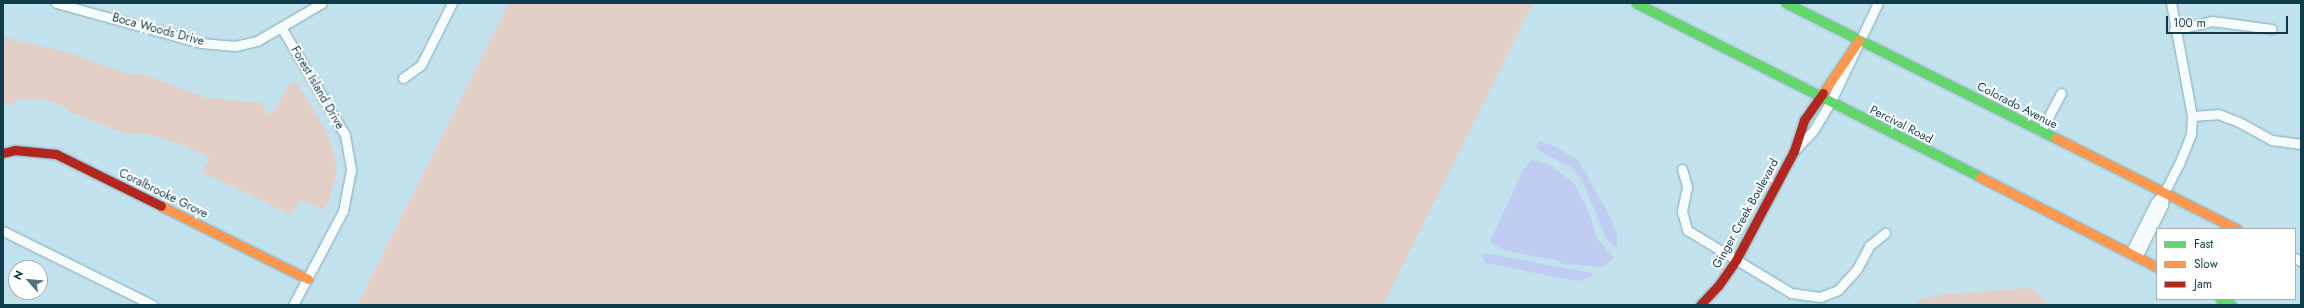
<!DOCTYPE html>
<style>
body{margin:0}
#map{position:relative;width:2304px;height:308px;overflow:hidden;background:#c2e2ee;font-family:Jost,sans-serif}
div>[style]{position:absolute}
.green>*{inset:0;background:#e3cfc6}
.water>*{inset:0;background:#c1ccf2}
.roads{filter:drop-shadow(0 0 1px #87abb6) drop-shadow(0 0 1px #87abb6)}
.street>*{height:9px;margin:-4.5px;padding:0 4.5px;transform-origin:4.5px;border-radius:4.5px;background:#f6fbfc}
.fast>*{height:9px;margin:-4.5px;padding:0 4.5px;transform-origin:4.5px;border-radius:4.5px;background:#63d668}
.slow>*{height:9px;margin:-4.5px;padding:0 4.5px;transform-origin:4.5px;border-radius:4.5px;background:#ff974d}
.jam>*{height:9px;margin:-4.5px;padding:0 4.5px;transform-origin:4.5px;border-radius:4.5px;background:#b3261e}
span{translate:-50% -50%;white-space:nowrap;text-align:center;line-height:1.15;-webkit-text-stroke:4px #fff;paint-order:stroke}
.street-label{font-size:12px;color:#0f3c4a}
.frame{position:absolute;inset:0;border:4px solid #0f3c4a;pointer-events:none}
.legend{position:absolute;left:2156px;top:228px;width:140px;height:72px;box-sizing:border-box;background:#fff;border:1px solid #9fb1b7;margin:0;padding:5px 7px;list-style:none;font-size:12px;color:#0f3c4a}
.legend li{display:flex;align-items:center;gap:8px;height:20px}
.legend b{width:20px;border:1px solid #9fb1b7}
.north{position:absolute;left:8px;top:260px;width:40px;height:40px;box-sizing:border-box;background:#fff;border:1px solid #9fb1b7;border-radius:50%;rotate:297deg;font-size:11px;font-weight:700;line-height:16px;text-align:center;color:#0f3c4a}
.north::after{content:'';display:block;margin:auto;width:14px;height:18px;background:#4e7683;clip-path:polygon(50% 0,100% 100%,50% 72%,0 100%)}
.scale{position:absolute;left:2166px;top:16px;width:122px;height:18px;box-sizing:border-box;border:2px solid #0f3c4a;border-top:0;padding-left:5px;font-size:12px;line-height:14px;white-space:nowrap;color:#0f3c4a;-webkit-text-stroke:3px #fff;paint-order:stroke}
</style>
<div id="map">
<div class="green">
<i style="clip-path:polygon(509px 3px,1533px 3px,1383px 305px,357px 305px)"></i>
<i style="clip-path:polygon(3px 37px,74px 54px,122px 72px,145px 75px,203px 97px,262px 103px,267px 113px,272px 114px,290px 84px,296px 81px,325px 129px,333px 150px,337px 171px,329px 203px,323px 209px,300px 200px,291px 215px,202px 172px,210px 158px,183px 145px,152px 135px,124px 133px,68px 111px,64px 106px,43px 99px,16px 99px,16px 103px,3px 104px)"></i>
<i style="clip-path:polygon(2029px 288px,2040px 294px,2047px 305px,1914px 305px,1920px 299px,1946px 294px)"></i>
</div>
<div class="water">
<i style="clip-path:polygon(1539px 141px,1556px 147px,1579px 161px,1609px 215px,1617px 235px,1617px 246px,1614px 247px,1607px 240px,1582px 180px,1572px 168px,1538px 150px,1536px 146px)"></i>
<i style="clip-path:polygon(1532px 160px,1550px 165px,1574px 183px,1589px 212px,1597px 238px,1614px 258px,1603px 267px,1561px 264px,1559px 261px,1503px 250px,1491px 243px,1491px 239px,1523px 170px)"></i>
<i style="clip-path:polygon(1485px 253px,1592px 273px,1594px 275px,1579px 281px,1555px 277px,1486px 263px,1482px 257px)"></i>
</div>
<div class="roads">
<div class="street">
<i style="left:56px;top:3px;width:150px;rotate:15.4deg"></i>
<i style="left:201px;top:43px;width:34px;rotate:5deg"></i>
<i style="left:235px;top:46px;width:23px;rotate:-13deg"></i>
<i style="left:257px;top:41px;width:75px;rotate:-30.3deg"></i>
<i style="left:281px;top:27px;width:126px;rotate:59.3deg"></i>
<i style="left:345px;top:135px;width:36px;rotate:80deg"></i>
<i style="left:351px;top:170px;width:42px;rotate:101deg"></i>
<i style="left:343px;top:211px;width:106px;rotate:118deg"></i>
<i style="left:2174px;top:30px;width:39px;rotate:-13deg"></i>
<i style="left:2212px;top:21px;width:60px;rotate:7.7deg"></i>
<i style="left:403px;top:78px;width:22px;rotate:-36deg"></i>
<i style="left:421px;top:65px;width:69px;rotate:-63.4deg"></i>
<i style="left:2192px;top:116px;width:26px;rotate:-4deg"></i>
<i style="left:2218px;top:114px;width:22px;rotate:21deg"></i>
<i style="left:2239px;top:122px;width:38px;rotate:29deg"></i>
<i style="left:2272px;top:140px;width:29px;rotate:8deg"></i>
<i style="left:2041px;top:131px;width:43px;rotate:-62.2deg"></i>
<i style="left:1796px;top:149px;width:25px;rotate:-47deg"></i>
<i style="left:1813px;top:131px;width:33px;rotate:-59deg"></i>
<i style="left:1830px;top:103px;width:111px;rotate:-64.4deg"></i>
<i style="left:1682px;top:169px;width:19px;rotate:74deg"></i>
<i style="left:1687px;top:187px;width:25px;rotate:102deg"></i>
<i style="left:1682px;top:211px;width:20px;rotate:75deg"></i>
<i style="left:1687px;top:230px;width:122px;rotate:31.2deg"></i>
<i style="left:1791px;top:293px;width:29px;rotate:8deg"></i>
<i style="left:1820px;top:297px;width:19px;rotate:-21deg"></i>
<i style="left:1838px;top:290px;width:28px;rotate:-48deg"></i>
<i style="left:1857px;top:269px;width:26px;rotate:-62deg"></i>
<i style="left:1869px;top:246px;width:21px;rotate:-39deg"></i>
<i style="left:3px;top:231px;width:167px;rotate:26.3deg"></i>
<i style="left:2130px;top:253px;width:56px;rotate:-63.4deg"></i>
<i style="left:2155px;top:203px;width:13px;rotate:-48deg"></i>
<i style="left:2164px;top:193px;width:33px;rotate:-63deg"></i>
<i style="left:2179px;top:164px;width:32px;rotate:-68deg"></i>
<i style="left:2191px;top:134px;width:18px;rotate:-87deg"></i>
<i style="left:2192px;top:116px;width:115px;rotate:-100.5deg"></i>
<i style="left:2137px;top:257px;width:58px;rotate:-63.4deg"></i>
<i style="left:2163px;top:205px;width:12px;rotate:-85deg"></i>
<i style="left:2295px;top:258px;width:7px;rotate:27deg"></i>
</div>
<div class="fast">
<i style="left:1636px;top:3px;width:386px;rotate:26.8deg"></i>
<i style="left:1786px;top:3px;width:302px;rotate:26.6deg"></i>
<i style="left:2220px;top:299px;width:13px;rotate:27deg"></i>
</div>
<div class="slow">
<i style="left:1823px;top:93px;width:64px;rotate:-55.8deg"></i>
<i style="left:2056px;top:138px;width:203px;rotate:26.7deg"></i>
<i style="left:1980px;top:177px;width:199px;rotate:27deg"></i>
<i style="left:161px;top:206px;width:164px;rotate:26.4deg"></i>
</div>
<div class="jam">
<i style="left:3px;top:153px;width:12px;rotate:-14deg"></i>
<i style="left:15px;top:150px;width:41px;rotate:5.6deg"></i>
<i style="left:56px;top:154px;width:117px;rotate:26.3deg"></i>
<i style="left:1700px;top:305px;width:26px;rotate:-47deg"></i>
<i style="left:1718px;top:286px;width:32px;rotate:-55deg"></i>
<i style="left:1736px;top:260px;width:123px;rotate:-62deg"></i>
<i style="left:1794px;top:151px;width:33px;rotate:-72deg"></i>
<i style="left:1804px;top:120px;width:33px;rotate:-55deg"></i>
</div>
</div>
<div class="street-label">
<span style="left:158px;top:30px;rotate:15deg">Boca Woods Drive</span>
<span style="left:317px;top:88px;rotate:60deg">Forest Island Drive</span>
<span style="left:2017px;top:106px;rotate:27deg">Colorado Avenue</span>
<span style="left:1901px;top:125px;rotate:27deg">Percival Road</span>
<span style="left:163px;top:194px;rotate:26deg">Coralbrooke Grove</span>
<span style="left:1746px;top:214px;rotate:-61deg">Ginger Creek Boulevard</span>
</div>
<div class="frame"></div>
<ul class="legend">
<li><b style="height:5px;background:#63d668"></b>Fast</li>
<li><b style="height:5px;background:#ff974d"></b>Slow</li>
<li><b style="height:5px;background:#b3261e"></b>Jam</li>
</ul>
<div class="north">N</div>
<div class="scale">100 m</div>
</div>
